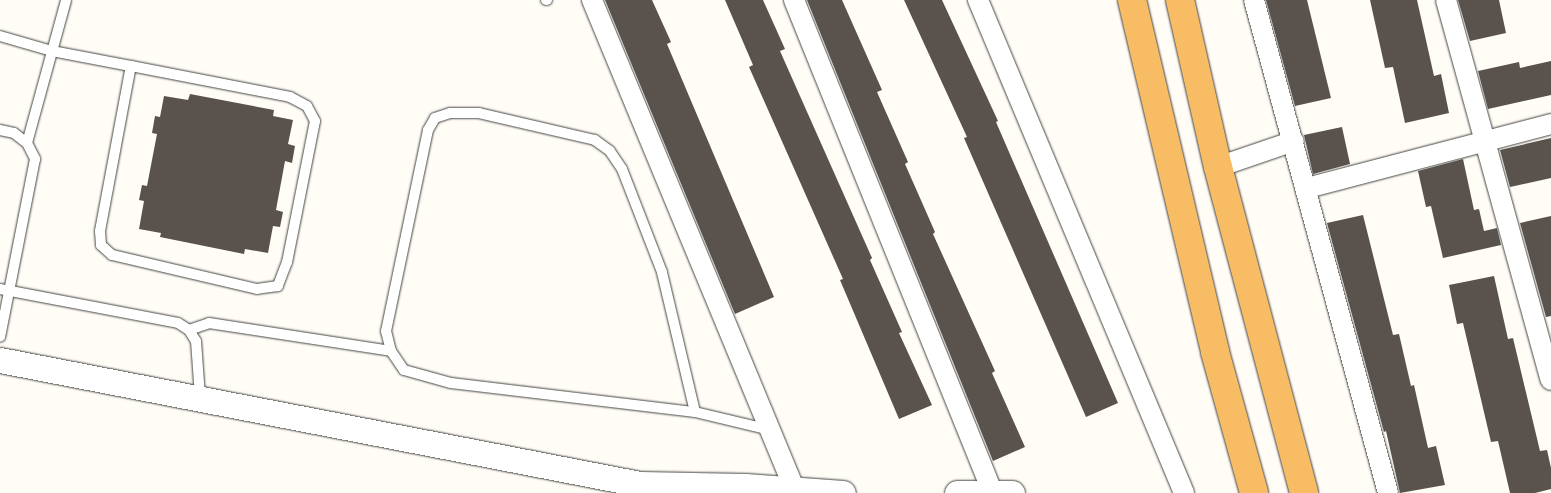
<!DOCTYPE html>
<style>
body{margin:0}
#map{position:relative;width:1551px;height:493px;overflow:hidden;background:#fffdf5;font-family:"Libre Baskerville",serif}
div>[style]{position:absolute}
.building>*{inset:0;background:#5a524d}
.roads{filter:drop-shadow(0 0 1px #444) drop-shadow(0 0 1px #444)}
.service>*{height:10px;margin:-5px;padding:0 5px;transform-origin:5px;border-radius:5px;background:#fff}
.minor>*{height:20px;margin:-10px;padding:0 10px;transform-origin:10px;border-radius:10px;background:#fff}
.tertiary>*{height:25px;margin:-12.5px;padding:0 12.5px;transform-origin:12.5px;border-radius:12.5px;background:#fff}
.trunk>*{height:28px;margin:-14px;padding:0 14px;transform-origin:14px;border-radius:14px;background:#f7bc64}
span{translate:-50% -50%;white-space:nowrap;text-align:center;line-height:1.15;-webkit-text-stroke:5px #fff;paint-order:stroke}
</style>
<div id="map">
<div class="building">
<i style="clip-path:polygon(605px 0,652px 0,671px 42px,667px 44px,774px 297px,735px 314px)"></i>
<i style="clip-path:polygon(725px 0,763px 0,785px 49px,780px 51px,872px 258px,870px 260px,902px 332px,899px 333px,932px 405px,899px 419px,840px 280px,843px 279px,749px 67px,753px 65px)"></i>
<i style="clip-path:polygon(807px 0,842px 0,882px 90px,877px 92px,908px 162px,905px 164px,935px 232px,933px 234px,995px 371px,992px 373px,1025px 447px,993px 461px)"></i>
<i style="clip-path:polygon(904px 0,942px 0,998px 121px,996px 122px,1118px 403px,1086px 417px,964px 138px,967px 137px)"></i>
<i style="clip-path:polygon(1266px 0,1307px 0,1331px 98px,1295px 106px)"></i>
<i style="clip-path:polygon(1370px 0,1417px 0,1434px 76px,1441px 74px,1449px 113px,1405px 123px,1393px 67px,1385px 68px)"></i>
<i style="clip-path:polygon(1458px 0,1499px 0,1506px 33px,1470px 41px)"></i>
<i style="clip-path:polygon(1551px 61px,1551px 95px,1488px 109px,1478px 71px,1519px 62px,1520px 68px)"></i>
<i style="clip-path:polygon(190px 94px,274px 110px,273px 116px,293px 120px,288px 144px,295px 146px,292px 163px,285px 161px,276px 210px,283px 212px,280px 227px,273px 226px,268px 253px,245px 249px,244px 254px,160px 237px,161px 233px,139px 229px,144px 201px,139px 200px,142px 185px,147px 186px,157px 134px,152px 133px,155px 116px,160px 117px,164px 96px,188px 100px)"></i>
<i style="clip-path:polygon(1342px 127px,1350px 164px,1313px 174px,1304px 135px)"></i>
<i style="clip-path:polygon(1551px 138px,1551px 178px,1510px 187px,1500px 150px)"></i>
<i style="clip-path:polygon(1463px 159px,1474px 210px,1479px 209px,1484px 231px,1497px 228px,1501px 245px,1443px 258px,1431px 206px,1426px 207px,1418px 171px)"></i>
<i style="clip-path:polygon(1363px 215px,1393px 335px,1399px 334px,1411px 386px,1414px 385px,1428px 448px,1436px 446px,1445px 485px,1400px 493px,1386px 431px,1384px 432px,1327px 223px)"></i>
<i style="clip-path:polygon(1551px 216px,1551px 316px,1546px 317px,1520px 223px)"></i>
<i style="clip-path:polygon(1494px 276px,1508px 339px,1513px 338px,1540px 451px,1547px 450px,1551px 468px,1551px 489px,1535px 493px,1510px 493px,1498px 441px,1491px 442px,1463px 323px,1457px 324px,1449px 285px)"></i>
</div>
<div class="roads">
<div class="service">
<i style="left:546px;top:0;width:1px"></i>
<i style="left:0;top:36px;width:54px;rotate:16.1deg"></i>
<i style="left:52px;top:51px;width:80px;rotate:10.8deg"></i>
<i style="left:131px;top:66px;width:162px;rotate:11deg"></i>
<i style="left:290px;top:97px;width:19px;rotate:28deg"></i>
<i style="left:307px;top:106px;width:17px;rotate:62deg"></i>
<i style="left:315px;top:121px;width:144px;rotate:101.2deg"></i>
<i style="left:287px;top:262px;width:26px;rotate:111deg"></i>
<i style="left:278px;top:286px;width:21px;rotate:172deg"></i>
<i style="left:257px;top:289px;width:149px;rotate:-166.8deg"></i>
<i style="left:112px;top:255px;width:15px;rotate:-138deg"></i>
<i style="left:101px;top:245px;width:14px;rotate:-94deg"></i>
<i style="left:100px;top:231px;width:168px;rotate:-79.4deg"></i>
<i style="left:0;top:130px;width:14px;rotate:12deg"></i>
<i style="left:14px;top:133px;width:16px;rotate:38deg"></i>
<i style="left:27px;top:143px;width:18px;rotate:63deg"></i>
<i style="left:35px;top:159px;width:181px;rotate:101.1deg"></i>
<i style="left:27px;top:143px;width:148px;rotate:-74.7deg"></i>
<i style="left:0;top:289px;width:181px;rotate:10.8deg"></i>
<i style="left:178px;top:323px;width:13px;rotate:32deg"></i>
<i style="left:189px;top:330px;width:13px;rotate:58deg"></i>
<i style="left:196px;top:341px;width:56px;rotate:85.9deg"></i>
<i style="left:189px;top:330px;width:21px;rotate:-19deg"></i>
<i style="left:209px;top:323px;width:184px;rotate:8.7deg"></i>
<i style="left:695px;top:412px;width:144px;rotate:-103.3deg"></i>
<i style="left:662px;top:272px;width:110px;rotate:-111.2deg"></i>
<i style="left:622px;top:169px;width:22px;rotate:-124deg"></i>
<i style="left:610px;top:151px;width:19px;rotate:-144deg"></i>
<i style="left:595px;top:140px;width:119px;rotate:-166.9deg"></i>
<i style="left:479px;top:113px;width:29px;rotate:180deg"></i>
<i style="left:450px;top:113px;width:16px;rotate:162deg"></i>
<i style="left:435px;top:118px;width:14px;rotate:120deg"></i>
<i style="left:428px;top:130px;width:205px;rotate:101.8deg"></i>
<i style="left:386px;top:331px;width:21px;rotate:76deg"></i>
<i style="left:391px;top:351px;width:23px;rotate:56deg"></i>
<i style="left:404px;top:370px;width:49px;rotate:15.5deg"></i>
<i style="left:451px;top:383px;width:246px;rotate:6.8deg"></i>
<i style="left:695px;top:412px;width:77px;rotate:13.5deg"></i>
</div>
<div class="minor">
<i style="left:592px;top:0;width:528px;rotate:67.51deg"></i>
<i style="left:794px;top:0;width:529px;rotate:68.04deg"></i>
<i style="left:978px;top:0;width:534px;rotate:67.32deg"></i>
<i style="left:1254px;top:0;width:511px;rotate:74.79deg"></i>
<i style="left:1446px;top:0;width:394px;rotate:74.6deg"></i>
<i style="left:1218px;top:167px;width:80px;rotate:-18.9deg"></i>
<i style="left:1307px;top:188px;width:252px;rotate:-14.7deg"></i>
</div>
<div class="tertiary">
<i style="left:0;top:360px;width:652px;rotate:10.97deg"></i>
<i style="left:640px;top:484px;width:105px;rotate:1.1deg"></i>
<i style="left:745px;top:486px;width:98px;rotate:4.1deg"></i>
<i style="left:957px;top:493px;width:55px"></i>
</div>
<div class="trunk">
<i style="left:1132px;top:0;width:362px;rotate:76.7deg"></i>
<i style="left:1215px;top:352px;width:146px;rotate:74.5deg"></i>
<i style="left:1180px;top:0;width:171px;rotate:77.2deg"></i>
<i style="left:1218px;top:167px;width:337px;rotate:75.2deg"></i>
</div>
</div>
</div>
